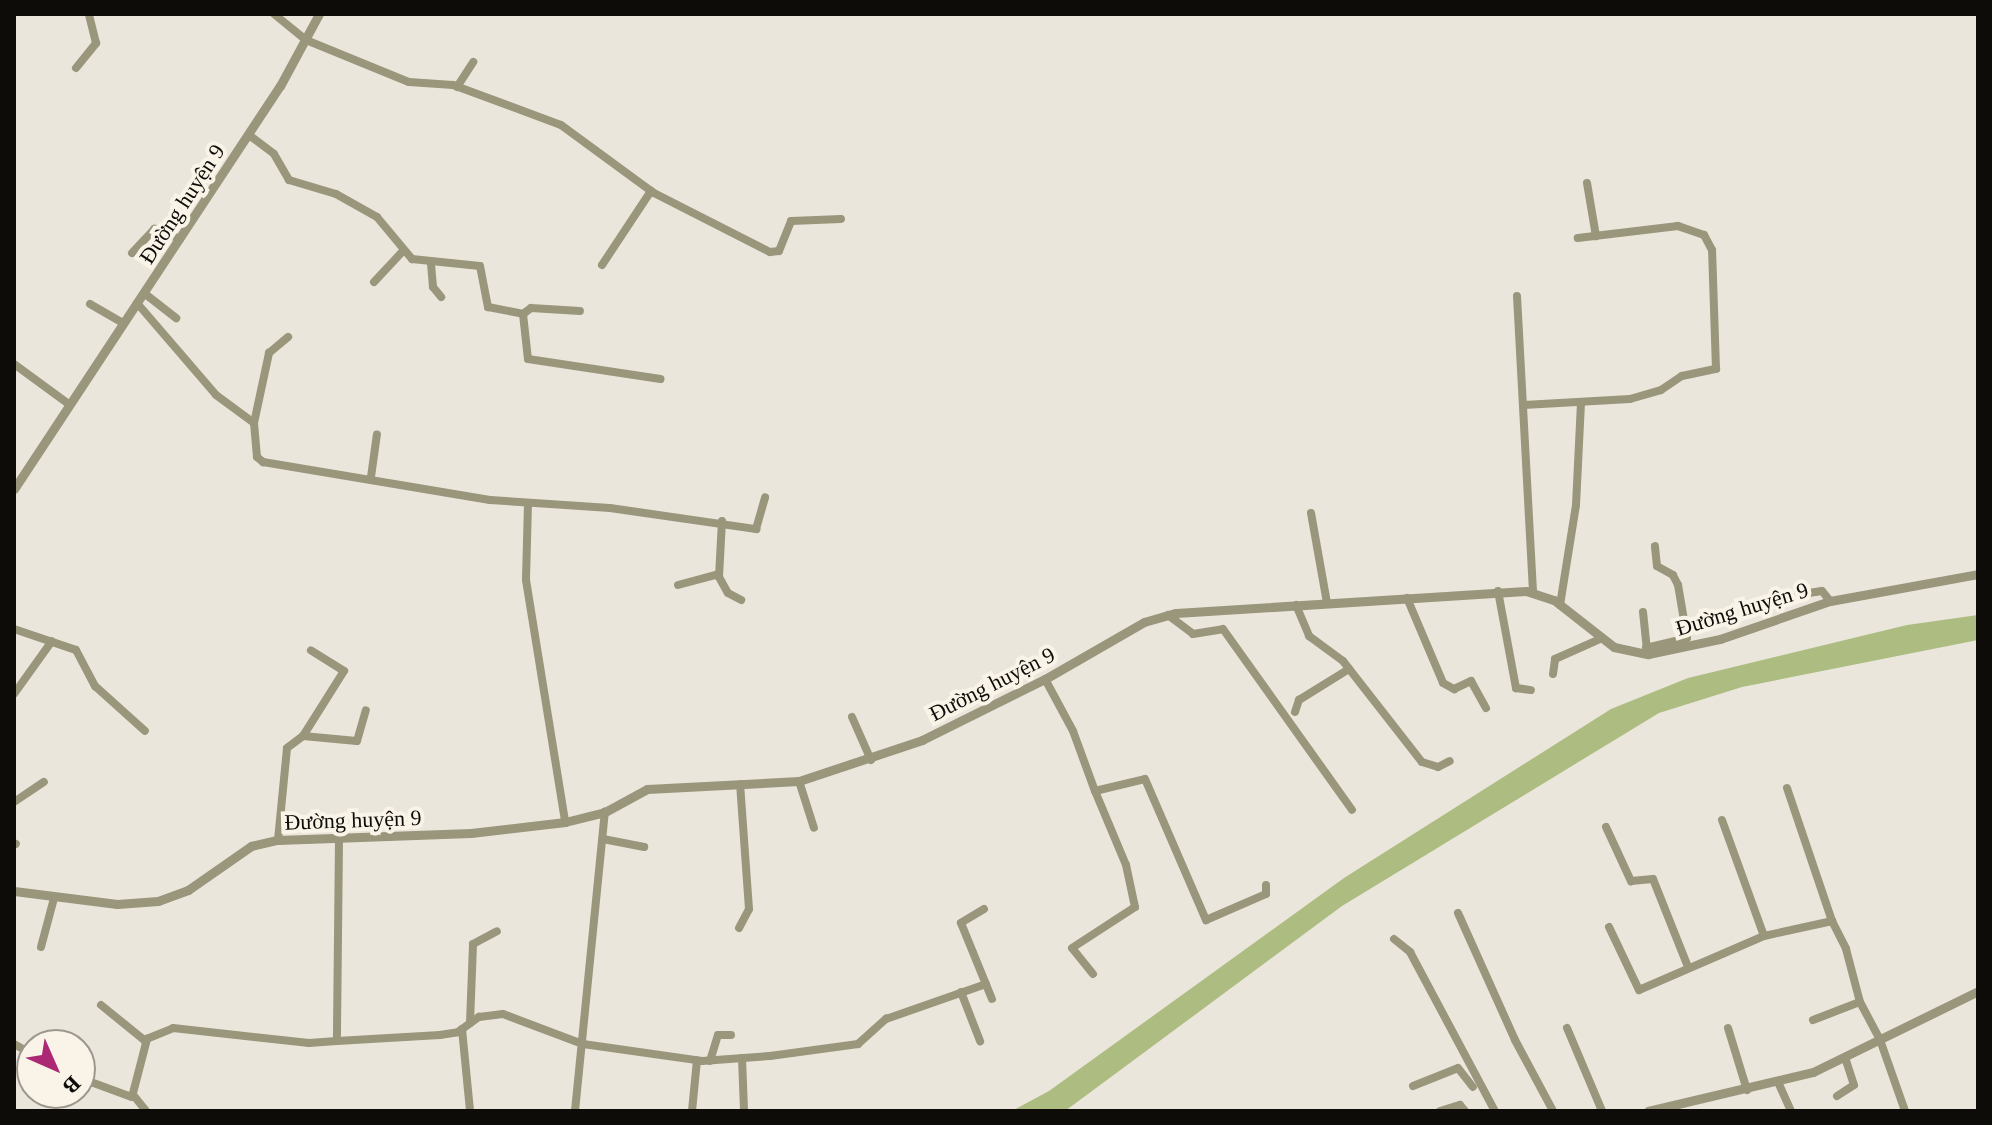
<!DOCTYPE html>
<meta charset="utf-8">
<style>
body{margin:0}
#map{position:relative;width:1992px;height:1125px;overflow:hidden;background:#ebe6db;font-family:"Times New Roman",serif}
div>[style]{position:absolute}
.water>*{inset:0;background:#adbc80}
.minor>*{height:8px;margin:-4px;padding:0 4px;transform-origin:4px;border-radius:4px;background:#99967c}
.tertiary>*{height:9px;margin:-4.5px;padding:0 4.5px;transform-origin:4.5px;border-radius:4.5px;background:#99967c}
span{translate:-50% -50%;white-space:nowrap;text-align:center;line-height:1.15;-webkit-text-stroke:8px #f9f3e8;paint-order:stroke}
.street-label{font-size:22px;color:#0e0c09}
.frame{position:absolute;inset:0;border:16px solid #0e0c09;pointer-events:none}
.north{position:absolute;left:16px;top:1029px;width:80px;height:80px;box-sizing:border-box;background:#f9f3e8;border:2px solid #9b978f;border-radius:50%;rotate:135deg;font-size:22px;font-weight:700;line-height:32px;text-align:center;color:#0e0c09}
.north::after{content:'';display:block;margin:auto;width:28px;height:36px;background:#aa2874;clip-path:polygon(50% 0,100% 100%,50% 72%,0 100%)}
</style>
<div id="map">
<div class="water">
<i style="clip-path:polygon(1978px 615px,1978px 640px,1742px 687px,1659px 713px,1342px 906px,1065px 1111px,1012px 1111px,1049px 1091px,1344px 878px,1611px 709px,1688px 678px,1907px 625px)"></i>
</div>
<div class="minor">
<i style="left:274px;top:14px;width:41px;rotate:39.1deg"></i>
<i style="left:306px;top:40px;width:111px;rotate:22.2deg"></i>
<i style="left:409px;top:82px;width:44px;rotate:3.9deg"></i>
<i style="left:453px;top:85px;width:115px;rotate:20.3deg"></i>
<i style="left:561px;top:125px;width:115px;rotate:36.2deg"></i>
<i style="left:654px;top:193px;width:130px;rotate:27deg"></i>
<i style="left:770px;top:252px;width:9px;rotate:-6deg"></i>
<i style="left:779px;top:251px;width:32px;rotate:-68deg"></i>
<i style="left:791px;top:221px;width:50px;rotate:-2.3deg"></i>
<i style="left:76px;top:68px;width:32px;rotate:-51deg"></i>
<i style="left:96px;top:43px;width:30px;rotate:-104deg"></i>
<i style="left:457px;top:87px;width:30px;rotate:-57deg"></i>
<i style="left:249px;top:135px;width:31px;rotate:37deg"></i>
<i style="left:274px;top:154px;width:30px;rotate:60deg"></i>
<i style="left:289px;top:180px;width:49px;rotate:16.6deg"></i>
<i style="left:336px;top:194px;width:47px;rotate:29.3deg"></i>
<i style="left:377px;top:217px;width:55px;rotate:50.2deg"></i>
<i style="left:412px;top:259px;width:68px;rotate:5.9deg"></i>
<i style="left:480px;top:266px;width:42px;rotate:79deg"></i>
<i style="left:488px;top:307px;width:36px;rotate:11deg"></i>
<i style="left:523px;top:314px;width:45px;rotate:83.7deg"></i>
<i style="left:528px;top:359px;width:134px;rotate:8.6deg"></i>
<i style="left:1587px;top:183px;width:54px;rotate:80.4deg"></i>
<i style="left:132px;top:253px;width:33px;rotate:-47deg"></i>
<i style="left:154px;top:229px;width:28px;rotate:21deg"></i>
<i style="left:431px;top:264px;width:23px;rotate:85deg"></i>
<i style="left:433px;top:287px;width:13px;rotate:51deg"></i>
<i style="left:602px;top:265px;width:89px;rotate:-56.5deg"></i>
<i style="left:374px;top:282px;width:42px;rotate:-46.9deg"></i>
<i style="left:144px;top:293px;width:41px;rotate:38deg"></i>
<i style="left:1517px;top:296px;width:296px;rotate:86.9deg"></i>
<i style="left:137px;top:303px;width:121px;rotate:49.3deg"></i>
<i style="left:216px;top:395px;width:47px;rotate:36.4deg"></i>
<i style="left:254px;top:423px;width:34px;rotate:85deg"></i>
<i style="left:257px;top:457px;width:8px;rotate:40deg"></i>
<i style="left:263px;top:462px;width:230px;rotate:9.5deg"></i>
<i style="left:490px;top:500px;width:120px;rotate:3.8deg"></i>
<i style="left:610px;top:508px;width:148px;rotate:8.2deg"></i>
<i style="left:756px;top:529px;width:33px;rotate:-74deg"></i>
<i style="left:90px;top:304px;width:39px;rotate:30deg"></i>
<i style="left:523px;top:314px;width:10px;rotate:-37deg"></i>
<i style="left:531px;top:308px;width:49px;rotate:3.5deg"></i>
<i style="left:14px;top:364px;width:69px;rotate:36.2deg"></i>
<i style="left:1523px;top:405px;width:107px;rotate:-3.2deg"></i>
<i style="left:1630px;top:399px;width:32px;rotate:-16deg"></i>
<i style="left:1661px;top:390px;width:25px;rotate:-34deg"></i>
<i style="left:1682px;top:376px;width:35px;rotate:-12deg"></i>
<i style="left:1716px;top:369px;width:119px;rotate:-91.9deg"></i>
<i style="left:1712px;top:250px;width:17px;rotate:-118deg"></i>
<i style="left:1704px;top:235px;width:28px;rotate:-161deg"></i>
<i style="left:1678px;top:226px;width:101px;rotate:173.2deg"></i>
<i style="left:254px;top:423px;width:72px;rotate:-77.9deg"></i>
<i style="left:269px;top:353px;width:25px;rotate:-40deg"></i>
<i style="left:371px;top:477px;width:43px;rotate:-82.1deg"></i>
<i style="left:528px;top:503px;width:77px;rotate:91.5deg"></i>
<i style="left:526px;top:580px;width:245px;rotate:80.8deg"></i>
<i style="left:1311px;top:513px;width:91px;rotate:79.9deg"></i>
<i style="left:722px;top:521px;width:56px;rotate:93.1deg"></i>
<i style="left:719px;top:577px;width:18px;rotate:61deg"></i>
<i style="left:728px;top:593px;width:15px;rotate:28deg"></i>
<i style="left:678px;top:585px;width:42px;rotate:-15deg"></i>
<i style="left:1498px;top:591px;width:99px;rotate:79.5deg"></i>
<i style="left:1516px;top:688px;width:15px;rotate:8deg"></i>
<i style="left:1796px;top:595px;width:26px;rotate:-9deg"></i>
<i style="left:1822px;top:591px;width:13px;rotate:51deg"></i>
<i style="left:1407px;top:598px;width:92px;rotate:67deg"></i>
<i style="left:1443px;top:683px;width:13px;rotate:29deg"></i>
<i style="left:1454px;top:689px;width:19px;rotate:-25deg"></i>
<i style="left:1471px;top:681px;width:31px;rotate:61deg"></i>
<i style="left:1296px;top:605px;width:34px;rotate:67deg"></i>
<i style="left:1309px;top:636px;width:42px;rotate:36.3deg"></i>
<i style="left:1343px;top:661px;width:128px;rotate:52deg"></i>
<i style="left:1422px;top:762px;width:17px;rotate:17deg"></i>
<i style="left:1438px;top:767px;width:13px;rotate:-27deg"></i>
<i style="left:1560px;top:605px;width:101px;rotate:-80.9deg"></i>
<i style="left:1576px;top:505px;width:102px;rotate:-87.2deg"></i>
<i style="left:1643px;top:612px;width:37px;rotate:84deg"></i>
<i style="left:1168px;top:615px;width:31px;rotate:37deg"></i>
<i style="left:1193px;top:634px;width:30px;rotate:-9deg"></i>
<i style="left:1223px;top:629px;width:222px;rotate:54.5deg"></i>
<i style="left:14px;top:629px;width:65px;rotate:18.7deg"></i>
<i style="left:76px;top:650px;width:41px;rotate:62.2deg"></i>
<i style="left:95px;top:686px;width:67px;rotate:42deg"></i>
<i style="left:1646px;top:648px;width:42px;rotate:-13.7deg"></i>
<i style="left:1687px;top:638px;width:54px;rotate:-99.6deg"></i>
<i style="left:1678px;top:585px;width:11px;rotate:-117deg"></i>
<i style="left:1673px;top:575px;width:18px;rotate:-151deg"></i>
<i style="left:1657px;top:566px;width:20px;rotate:-96deg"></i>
<i style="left:1553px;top:674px;width:15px;rotate:-82deg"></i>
<i style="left:1555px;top:659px;width:49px;rotate:-24deg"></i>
<i style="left:1045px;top:679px;width:59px;rotate:61.7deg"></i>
<i style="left:1073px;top:731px;width:64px;rotate:69.9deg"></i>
<i style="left:1095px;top:791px;width:51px;rotate:-13.5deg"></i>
<i style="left:1145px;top:779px;width:154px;rotate:66.6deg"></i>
<i style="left:1206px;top:920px;width:65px;rotate:-23.4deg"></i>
<i style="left:1266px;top:894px;width:9px;rotate:-90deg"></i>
<i style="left:14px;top:694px;width:65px;rotate:-54.4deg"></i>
<i style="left:1295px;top:712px;width:13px;rotate:-72deg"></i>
<i style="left:1299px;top:700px;width:59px;rotate:-31.8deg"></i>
<i style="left:852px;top:717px;width:47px;rotate:66.2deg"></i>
<i style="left:303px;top:736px;width:77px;rotate:-57.8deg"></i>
<i style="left:344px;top:671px;width:39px;rotate:-148deg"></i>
<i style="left:799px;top:781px;width:49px;rotate:72.3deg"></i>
<i style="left:1787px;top:788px;width:140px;rotate:71.3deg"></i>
<i style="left:1832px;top:921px;width:31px;rotate:63deg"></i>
<i style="left:1846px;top:949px;width:55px;rotate:75.2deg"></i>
<i style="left:14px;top:802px;width:36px;rotate:-34deg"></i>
<i style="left:1722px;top:820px;width:123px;rotate:70.1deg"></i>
<i style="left:1764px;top:936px;width:70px;rotate:-12.4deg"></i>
<i style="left:1606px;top:827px;width:60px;rotate:65.2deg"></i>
<i style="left:1631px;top:881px;width:22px;rotate:-5deg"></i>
<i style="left:1653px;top:879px;width:95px;rotate:68.3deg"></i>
<i style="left:603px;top:839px;width:42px;rotate:11deg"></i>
<i style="left:278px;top:840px;width:92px;rotate:-84.4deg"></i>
<i style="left:287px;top:748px;width:20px;rotate:-37deg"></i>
<i style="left:303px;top:736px;width:54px;rotate:5.3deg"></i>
<i style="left:357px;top:741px;width:32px;rotate:-74deg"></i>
<i style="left:339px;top:840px;width:201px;rotate:90.6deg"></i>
<i style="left:337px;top:1041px;width:103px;rotate:-3.3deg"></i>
<i style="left:440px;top:1035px;width:18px;rotate:-9deg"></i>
<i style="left:458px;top:1032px;width:26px;rotate:-36deg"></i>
<i style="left:479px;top:1017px;width:24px;rotate:-7deg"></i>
<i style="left:503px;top:1014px;width:85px;rotate:20.6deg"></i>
<i style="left:583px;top:1044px;width:120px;rotate:8.1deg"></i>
<i style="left:702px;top:1061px;width:68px;rotate:-4.2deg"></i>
<i style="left:770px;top:1056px;width:89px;rotate:-7.8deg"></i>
<i style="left:858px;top:1044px;width:38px;rotate:-42deg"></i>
<i style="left:886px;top:1019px;width:106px;rotate:-19.3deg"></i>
<i style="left:14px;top:843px;width:2px;rotate:27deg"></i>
<i style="left:984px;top:909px;width:27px;rotate:149deg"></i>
<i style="left:961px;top:923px;width:82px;rotate:67.8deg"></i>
<i style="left:1458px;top:913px;width:139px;rotate:65.8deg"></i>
<i style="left:1515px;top:1040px;width:81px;rotate:61.8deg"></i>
<i style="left:1609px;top:927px;width:70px;rotate:64.5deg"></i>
<i style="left:1639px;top:990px;width:136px;rotate:-23.4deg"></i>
<i style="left:739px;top:928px;width:21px;rotate:-62deg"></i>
<i style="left:749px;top:909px;width:125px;rotate:-94.1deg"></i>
<i style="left:1394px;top:939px;width:21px;rotate:39deg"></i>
<i style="left:1410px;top:952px;width:180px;rotate:61.9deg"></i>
<i style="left:41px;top:947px;width:51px;rotate:-75.1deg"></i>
<i style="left:1093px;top:974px;width:33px;rotate:-129deg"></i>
<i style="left:1072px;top:948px;width:75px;rotate:-33.1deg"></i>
<i style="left:1135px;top:907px;width:43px;rotate:-102.1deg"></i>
<i style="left:1126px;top:865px;width:80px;rotate:-112.7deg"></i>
<i style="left:961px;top:992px;width:53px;rotate:68.8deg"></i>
<i style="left:101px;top:1005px;width:55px;rotate:39.1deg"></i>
<i style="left:144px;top:1040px;width:31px;rotate:-22deg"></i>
<i style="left:173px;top:1028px;width:137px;rotate:6.3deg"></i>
<i style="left:309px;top:1043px;width:28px;rotate:-4deg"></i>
<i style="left:1813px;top:1020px;width:50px;rotate:-21deg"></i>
<i style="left:1860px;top:1002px;width:40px;rotate:62deg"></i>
<i style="left:1879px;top:1037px;width:78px;rotate:70.6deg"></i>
<i style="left:470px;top:1023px;width:79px;rotate:-87.8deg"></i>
<i style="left:473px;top:944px;width:27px;rotate:-28deg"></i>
<i style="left:1567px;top:1028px;width:90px;rotate:67.1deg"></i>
<i style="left:1728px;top:1028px;width:65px;rotate:73deg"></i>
<i style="left:462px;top:1029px;width:82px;rotate:84.4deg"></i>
<i style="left:14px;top:1044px;width:21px;rotate:29deg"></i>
<i style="left:742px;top:1058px;width:53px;rotate:87.8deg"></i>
<i style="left:710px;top:1061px;width:27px;rotate:-73deg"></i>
<i style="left:718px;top:1035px;width:13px"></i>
<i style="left:80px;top:1078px;width:55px;rotate:20.1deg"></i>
<i style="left:132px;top:1097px;width:60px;rotate:-75.5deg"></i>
<i style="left:1778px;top:1082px;width:32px;rotate:66deg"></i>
<i style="left:1413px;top:1086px;width:48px;rotate:-21.8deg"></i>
<i style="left:1458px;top:1068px;width:24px;rotate:52deg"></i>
<i style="left:134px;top:1096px;width:19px;rotate:51deg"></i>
<i style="left:1837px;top:1096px;width:20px;rotate:-33deg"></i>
<i style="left:1854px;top:1085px;width:29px;rotate:-108deg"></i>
<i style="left:575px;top:1111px;width:301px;rotate:-84.3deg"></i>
<i style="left:692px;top:1111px;width:51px;rotate:-84.4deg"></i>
<i style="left:1440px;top:1111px;width:21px;rotate:-17deg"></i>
<i style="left:1460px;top:1105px;width:8px;rotate:50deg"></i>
</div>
<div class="tertiary">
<i style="left:14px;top:489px;width:483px;rotate:-56.6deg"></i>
<i style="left:280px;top:86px;width:82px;rotate:-61.6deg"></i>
<i style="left:14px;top:891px;width:104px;rotate:7.2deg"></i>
<i style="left:117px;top:904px;width:41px;rotate:-4.2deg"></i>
<i style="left:158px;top:901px;width:32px;rotate:-20deg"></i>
<i style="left:188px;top:890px;width:77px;rotate:-34.9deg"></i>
<i style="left:251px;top:846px;width:28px;rotate:-13deg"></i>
<i style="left:278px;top:840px;width:193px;rotate:-2.1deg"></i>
<i style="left:471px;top:833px;width:95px;rotate:-6.7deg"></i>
<i style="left:565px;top:822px;width:41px;rotate:-14deg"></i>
<i style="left:605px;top:812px;width:48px;rotate:-28.7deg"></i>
<i style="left:647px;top:789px;width:152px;rotate:-3deg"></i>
<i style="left:799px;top:781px;width:130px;rotate:-18.4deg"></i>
<i style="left:922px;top:740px;width:137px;rotate:-26.4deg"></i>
<i style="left:1045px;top:679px;width:114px;rotate:-29.9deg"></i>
<i style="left:1144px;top:622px;width:33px;rotate:-16deg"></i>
<i style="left:1176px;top:613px;width:351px;rotate:-3.6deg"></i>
<i style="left:1526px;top:591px;width:29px;rotate:18deg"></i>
<i style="left:1554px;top:600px;width:76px;rotate:38.1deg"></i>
<i style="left:1614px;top:647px;width:35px;rotate:12deg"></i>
<i style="left:1648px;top:654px;width:74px;rotate:-11.8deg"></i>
<i style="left:1720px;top:639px;width:116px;rotate:-19.1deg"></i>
<i style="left:1830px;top:601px;width:150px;rotate:-10.3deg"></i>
<i style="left:1648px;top:1111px;width:170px;rotate:-13.3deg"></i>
<i style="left:1813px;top:1072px;width:184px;rotate:-26.1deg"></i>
</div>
<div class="street-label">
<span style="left:182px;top:204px;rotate:-57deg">Đường huyện 9</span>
<span style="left:1742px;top:609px;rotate:-17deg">Đường huyện 9</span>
<span style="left:992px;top:684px;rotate:-27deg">Đường huyện 9</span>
<span style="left:353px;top:820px;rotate:-2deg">Đường huyện 9</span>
</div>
<div class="frame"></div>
<div class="north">B</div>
</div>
